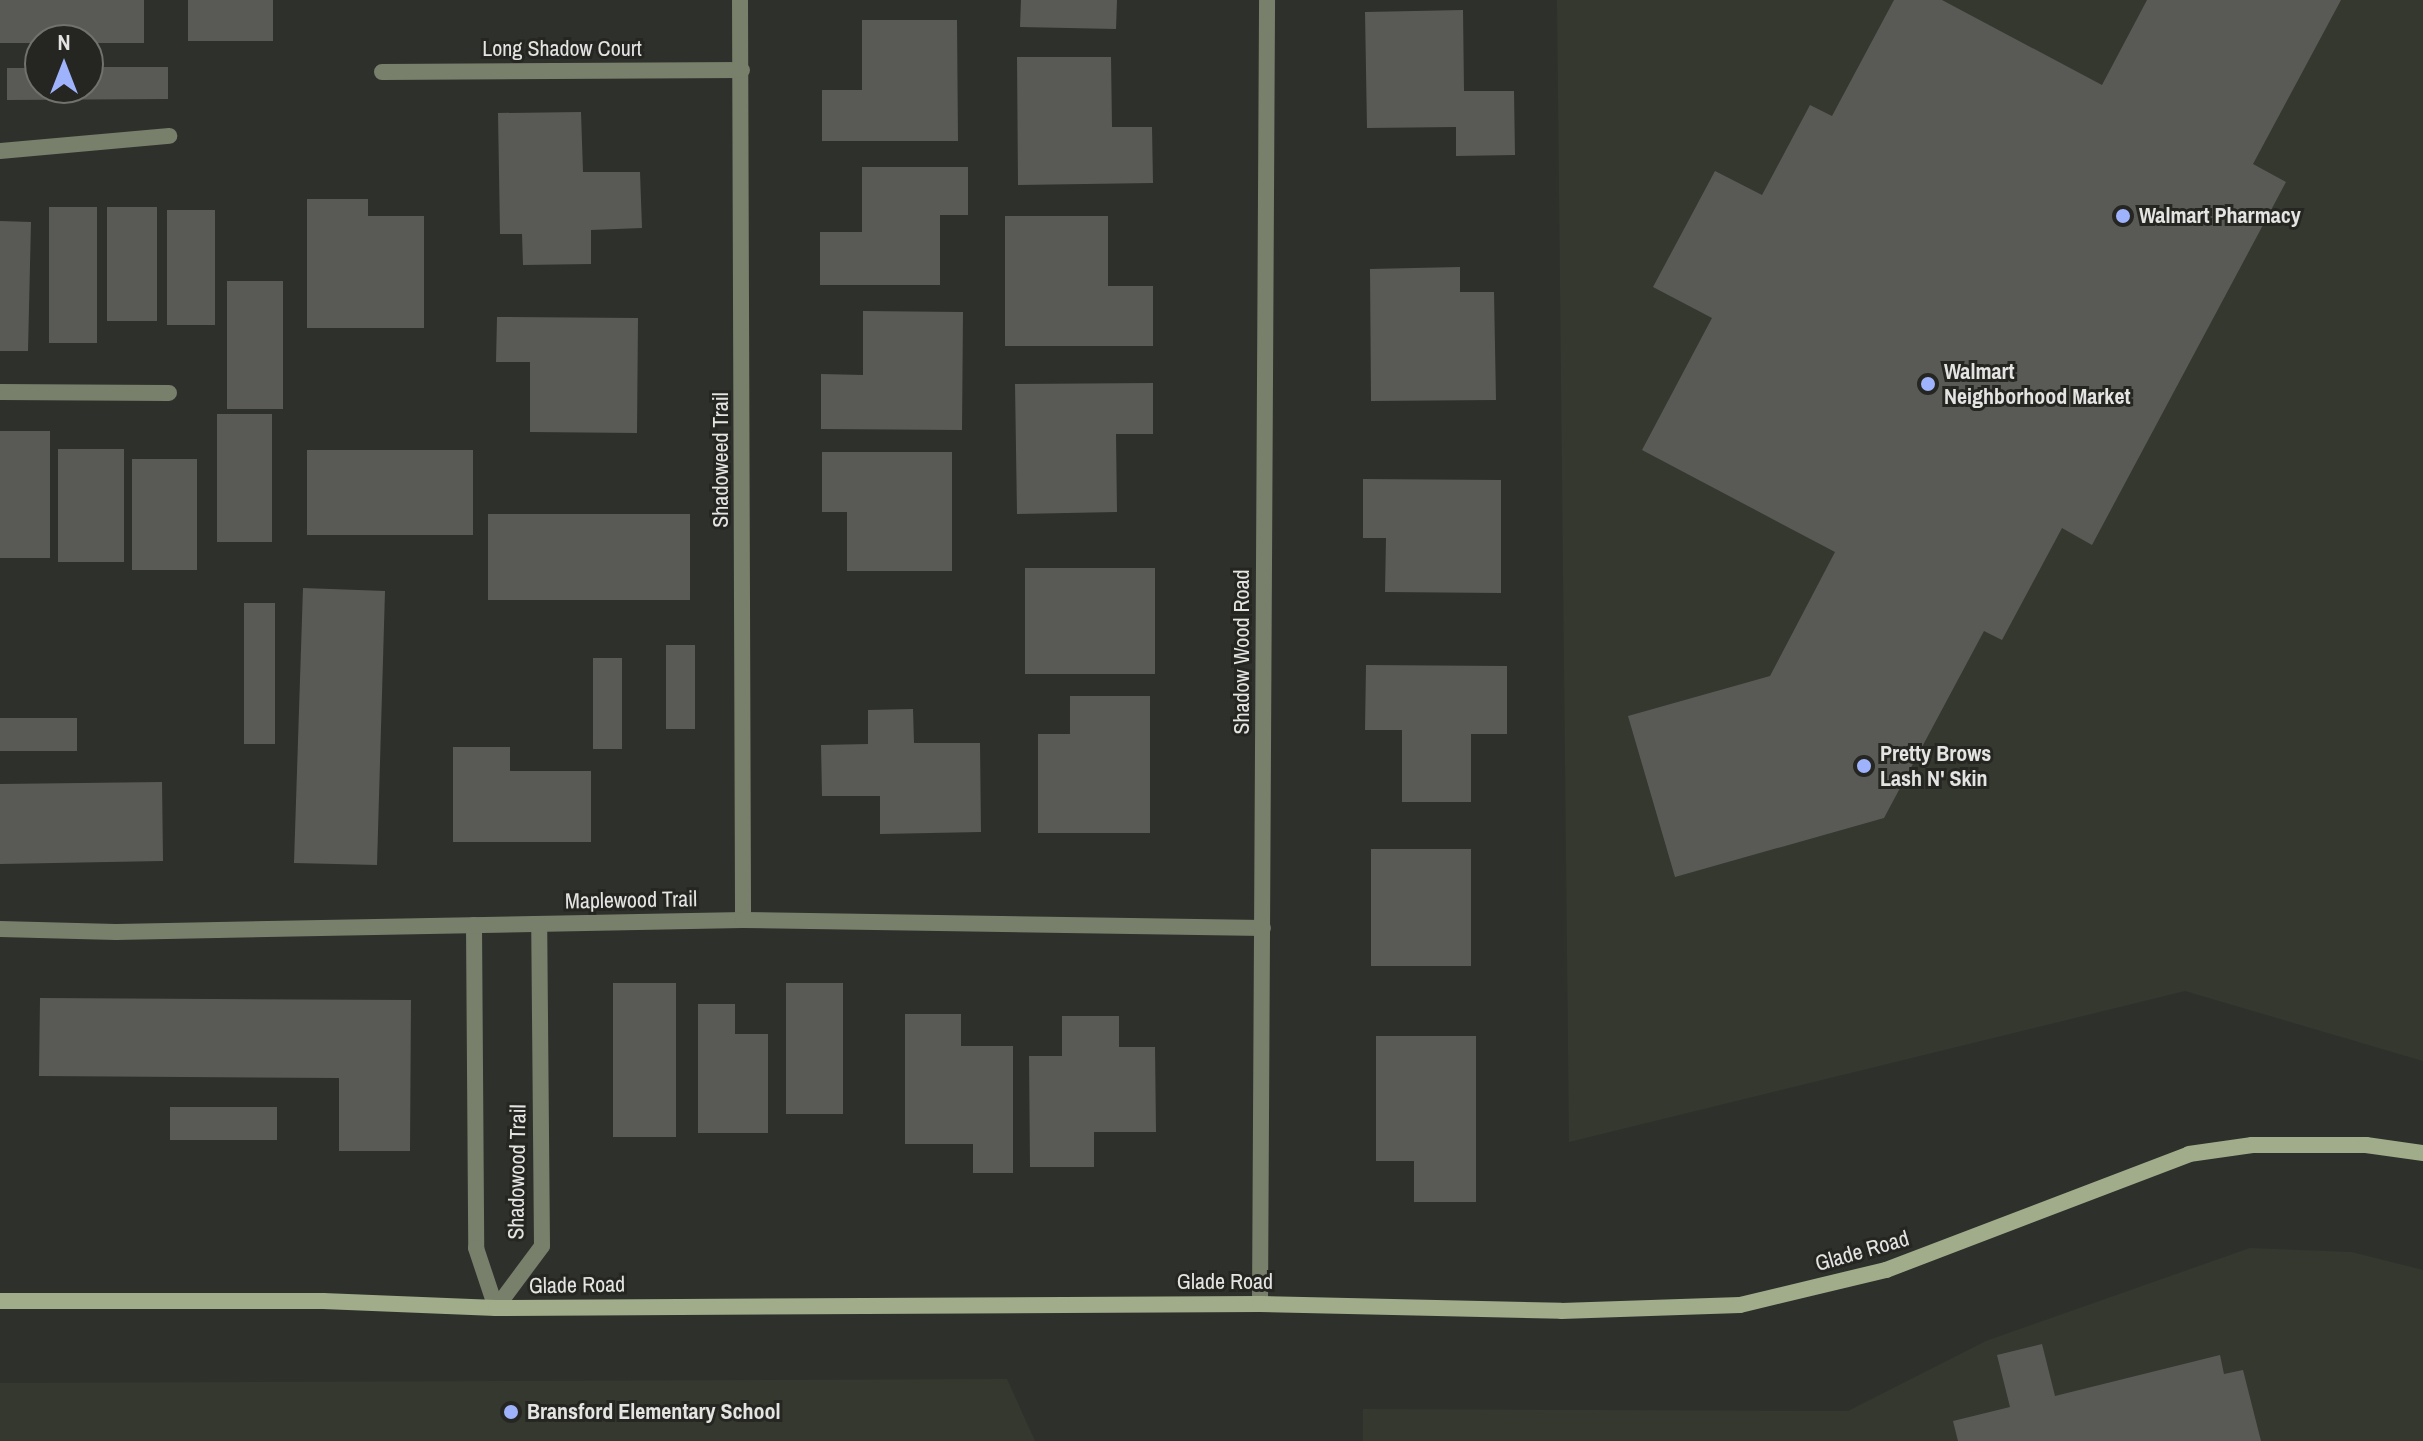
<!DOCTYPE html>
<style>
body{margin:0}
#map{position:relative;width:2423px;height:1441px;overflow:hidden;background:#2e302c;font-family:"Archivo Narrow",sans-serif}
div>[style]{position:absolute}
.built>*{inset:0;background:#35382e}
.building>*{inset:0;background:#595a56}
.street>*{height:16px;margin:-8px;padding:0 8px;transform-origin:8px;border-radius:8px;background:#787f6a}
.secondary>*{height:16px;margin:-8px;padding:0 8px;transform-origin:8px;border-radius:8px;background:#a1ac8a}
.dots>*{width:22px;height:22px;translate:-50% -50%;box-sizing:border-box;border:4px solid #252622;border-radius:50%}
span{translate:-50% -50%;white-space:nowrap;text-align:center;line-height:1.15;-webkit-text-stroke:6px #252622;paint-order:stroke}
.street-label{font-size:22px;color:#e4e5e3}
.poi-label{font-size:22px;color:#e4e5e3;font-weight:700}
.left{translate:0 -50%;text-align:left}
.north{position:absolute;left:24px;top:24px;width:80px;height:80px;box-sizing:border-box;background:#252622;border:2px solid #71726f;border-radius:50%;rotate:0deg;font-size:22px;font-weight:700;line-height:32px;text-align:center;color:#e4e5e3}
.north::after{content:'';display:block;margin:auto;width:28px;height:36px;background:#9fb3fd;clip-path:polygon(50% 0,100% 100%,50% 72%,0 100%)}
</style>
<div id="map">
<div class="built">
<i style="clip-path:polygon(1557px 0,2423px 0,2423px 1061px,2185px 991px,1569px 1142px)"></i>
<i style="clip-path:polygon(2250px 1248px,2351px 1252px,2423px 1270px,2423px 1441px,1363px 1441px,1363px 1409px,1848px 1411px,1986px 1341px)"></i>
<i style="clip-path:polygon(1007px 1379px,1035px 1441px,0 1441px,0 1383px)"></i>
</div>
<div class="building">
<i style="clip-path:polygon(0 0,144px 0,144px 43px,0 43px)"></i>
<i style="clip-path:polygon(188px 0,273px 0,273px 41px,188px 41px)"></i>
<i style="clip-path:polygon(1021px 0,1117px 0,1116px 29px,1020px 27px)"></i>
<i style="clip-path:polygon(1894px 0,1942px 0,2102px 85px,2147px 0,2341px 0,2253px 164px,2286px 182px,2092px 545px,2062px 528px,2002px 640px,1984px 631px,1884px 818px,1675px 877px,1628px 716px,1770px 676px,1835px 552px,1642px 450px,1712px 318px,1653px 287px,1715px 171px,1762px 195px,1810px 105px,1832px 116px)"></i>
<i style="clip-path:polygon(1463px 10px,1464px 91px,1514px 91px,1515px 155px,1456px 156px,1456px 127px,1367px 128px,1365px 12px)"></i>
<i style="clip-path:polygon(862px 20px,957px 20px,958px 141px,822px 141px,822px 90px,862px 90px)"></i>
<i style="clip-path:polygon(1017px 57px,1111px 57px,1112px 127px,1152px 127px,1153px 183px,1018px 185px)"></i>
<i style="clip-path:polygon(88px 67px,168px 67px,168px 99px,7px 100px,7px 68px,40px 68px,40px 88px,88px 88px)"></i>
<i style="clip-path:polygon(581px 112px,583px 172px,640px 172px,642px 228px,591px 230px,591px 264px,523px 265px,522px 234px,500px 234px,498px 113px)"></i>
<i style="clip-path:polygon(862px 167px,968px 167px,968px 215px,940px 215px,940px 285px,820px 285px,820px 232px,862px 232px)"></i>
<i style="clip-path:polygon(307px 199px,368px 199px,368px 216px,424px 216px,424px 328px,307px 328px)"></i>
<i style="clip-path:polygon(49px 207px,97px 207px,97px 343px,49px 343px)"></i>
<i style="clip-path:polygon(107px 207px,157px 207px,157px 321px,107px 321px)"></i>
<i style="clip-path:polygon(167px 210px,215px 210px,215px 325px,167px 325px)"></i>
<i style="clip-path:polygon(1005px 216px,1108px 216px,1108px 286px,1153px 286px,1153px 346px,1005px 346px)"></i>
<i style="clip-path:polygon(0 221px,31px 222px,28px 351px,0 351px)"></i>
<i style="clip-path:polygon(1460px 267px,1460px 292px,1494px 292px,1496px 400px,1371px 401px,1370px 269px)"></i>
<i style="clip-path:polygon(227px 281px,283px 281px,283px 409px,227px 409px)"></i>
<i style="clip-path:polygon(863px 311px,963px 312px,962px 430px,821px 429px,821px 374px,863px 375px)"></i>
<i style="clip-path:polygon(497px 317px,638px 318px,637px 433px,530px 432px,530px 362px,496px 362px)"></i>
<i style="clip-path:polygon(1153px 383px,1153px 434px,1116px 434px,1117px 512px,1017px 514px,1015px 384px)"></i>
<i style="clip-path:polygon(217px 414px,272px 414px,272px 542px,217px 542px)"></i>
<i style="clip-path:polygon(0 431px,50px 431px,50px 558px,0 558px)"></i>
<i style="clip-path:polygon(58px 449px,124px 449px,124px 562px,58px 562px)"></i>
<i style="clip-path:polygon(307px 450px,473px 450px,473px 535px,307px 535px)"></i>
<i style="clip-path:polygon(822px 452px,952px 452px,952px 571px,847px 571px,847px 512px,822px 512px)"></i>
<i style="clip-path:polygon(132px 459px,197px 459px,197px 570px,132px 570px)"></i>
<i style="clip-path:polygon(1363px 479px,1501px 480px,1501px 593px,1385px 592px,1386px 538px,1363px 538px)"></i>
<i style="clip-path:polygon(488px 514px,690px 514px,690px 600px,488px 600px)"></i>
<i style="clip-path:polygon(1025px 568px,1155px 568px,1155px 674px,1025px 674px)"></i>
<i style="clip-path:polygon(303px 588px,385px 591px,377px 865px,294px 863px)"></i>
<i style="clip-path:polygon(244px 603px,275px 603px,275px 744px,244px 744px)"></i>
<i style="clip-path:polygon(666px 645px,695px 645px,695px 729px,666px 729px)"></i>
<i style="clip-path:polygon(593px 658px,622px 658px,622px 749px,593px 749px)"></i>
<i style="clip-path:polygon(1366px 665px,1507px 666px,1507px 734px,1471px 734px,1471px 802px,1402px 802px,1402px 730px,1365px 730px)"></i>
<i style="clip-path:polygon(1070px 696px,1150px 696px,1150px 833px,1038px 833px,1038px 734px,1070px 734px)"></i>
<i style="clip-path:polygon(913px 709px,914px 743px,980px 743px,981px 832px,880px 834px,880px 796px,822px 796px,821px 745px,868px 744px,868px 710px)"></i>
<i style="clip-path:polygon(0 718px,77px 718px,77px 751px,0 751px)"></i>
<i style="clip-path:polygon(453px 747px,510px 747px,510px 771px,591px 771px,591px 842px,453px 842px)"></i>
<i style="clip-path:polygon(162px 782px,163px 861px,0 864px,0 784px)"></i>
<i style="clip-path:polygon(1371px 849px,1471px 849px,1471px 966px,1371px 966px)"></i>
<i style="clip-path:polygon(613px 983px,676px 983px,676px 1137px,613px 1137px)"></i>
<i style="clip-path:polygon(786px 983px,843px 983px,843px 1114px,786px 1114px)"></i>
<i style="clip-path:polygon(40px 998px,411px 1000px,410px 1151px,339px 1151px,339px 1078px,39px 1076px)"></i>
<i style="clip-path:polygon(698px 1004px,735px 1004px,735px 1034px,768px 1034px,768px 1133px,698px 1133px)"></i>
<i style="clip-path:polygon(905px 1014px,961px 1014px,961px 1046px,1013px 1046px,1013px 1173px,973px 1173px,973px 1144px,905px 1144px)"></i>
<i style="clip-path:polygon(1062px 1016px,1119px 1016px,1119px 1047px,1155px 1047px,1156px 1132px,1094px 1132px,1094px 1167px,1030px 1167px,1029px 1056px,1062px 1056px)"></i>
<i style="clip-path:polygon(1376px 1036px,1476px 1036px,1476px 1202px,1414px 1202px,1414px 1161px,1376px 1161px)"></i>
<i style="clip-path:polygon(170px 1107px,277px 1107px,277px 1140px,170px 1140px)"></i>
<i style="clip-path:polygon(2042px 1344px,2055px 1396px,2220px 1355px,2224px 1374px,2243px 1370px,2261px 1441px,1958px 1441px,1953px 1421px,2010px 1407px,1997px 1355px)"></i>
</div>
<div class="street">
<i style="left:740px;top:0;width:920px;rotate:89.81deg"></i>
<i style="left:382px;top:72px;width:360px;rotate:-0.3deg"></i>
<i style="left:0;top:151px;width:170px;rotate:-5.1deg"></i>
<i style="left:0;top:392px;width:169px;rotate:0.3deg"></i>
<i style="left:474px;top:925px;width:323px;rotate:89.6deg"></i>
<i style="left:476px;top:1248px;width:63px;rotate:71.6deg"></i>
<i style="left:0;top:929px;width:116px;rotate:1.5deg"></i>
<i style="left:116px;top:932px;width:627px;rotate:-1.1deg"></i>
<i style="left:743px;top:920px;width:520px;rotate:0.88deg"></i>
<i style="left:1260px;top:1304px;width:1304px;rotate:-89.69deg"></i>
<i style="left:496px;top:1308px;width:77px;rotate:-53.4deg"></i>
<i style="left:542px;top:1246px;width:322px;rotate:-90.5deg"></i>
</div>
<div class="secondary">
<i style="left:0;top:1301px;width:323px"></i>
<i style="left:323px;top:1301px;width:173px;rotate:2.3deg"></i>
<i style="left:496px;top:1308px;width:764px;rotate:-0.3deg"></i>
<i style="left:1260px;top:1304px;width:301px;rotate:1.3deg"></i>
<i style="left:1561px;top:1311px;width:179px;rotate:-1.9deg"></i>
<i style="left:1740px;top:1305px;width:150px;rotate:-13.5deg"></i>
<i style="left:1886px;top:1270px;width:324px;rotate:-20.9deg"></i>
<i style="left:2189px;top:1154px;width:64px;rotate:-8.1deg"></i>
<i style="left:2252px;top:1145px;width:114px"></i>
<i style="left:2366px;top:1145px;width:58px;rotate:8deg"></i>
</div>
<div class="dots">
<i style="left:2123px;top:216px;background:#9fb3fd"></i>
<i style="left:1928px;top:384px;background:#9fb3fd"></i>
<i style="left:1864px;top:766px;background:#9fb3fd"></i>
<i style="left:511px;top:1412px;background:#9fb3fd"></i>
</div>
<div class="street-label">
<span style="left:562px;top:49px">Long Shadow Court</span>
<span style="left:721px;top:460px;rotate:-90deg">Shadoweed Trail</span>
<span style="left:1242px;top:652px;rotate:-90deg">Shadow Wood Road</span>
<span style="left:631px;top:900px;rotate:-1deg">Maplewood Trail</span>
<span style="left:517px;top:1172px;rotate:-89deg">Shadowood Trail</span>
<span style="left:1862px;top:1251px;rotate:-16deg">Glade Road</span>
<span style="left:1225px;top:1282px">Glade Road</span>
<span style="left:577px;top:1285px;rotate:-1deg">Glade Road</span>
</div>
<div class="poi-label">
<span class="left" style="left:2139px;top:216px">Walmart Pharmacy</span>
<span class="left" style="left:1944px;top:384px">Walmart<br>Neighborhood Market</span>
<span class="left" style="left:1880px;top:766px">Pretty Brows<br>Lash N' Skin</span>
<span class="left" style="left:527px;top:1412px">Bransford Elementary School</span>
</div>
<div class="north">N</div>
</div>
